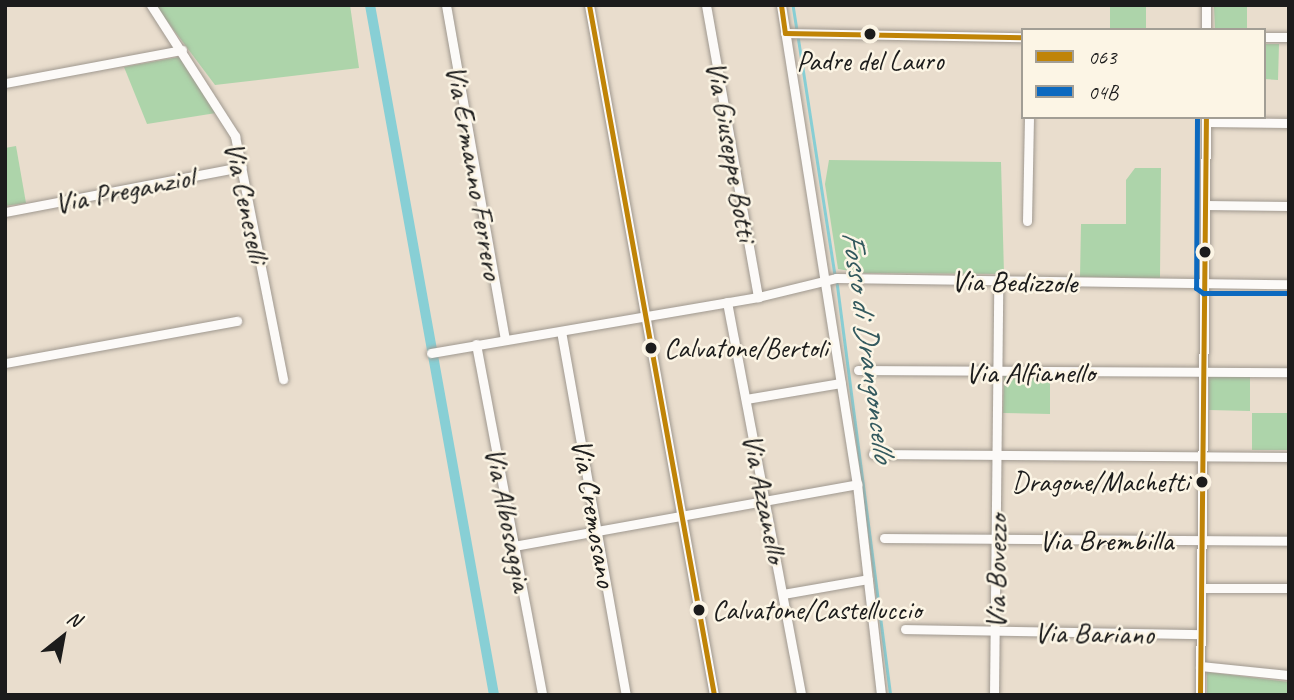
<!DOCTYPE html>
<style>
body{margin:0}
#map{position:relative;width:1294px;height:700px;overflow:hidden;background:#e9ddcd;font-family:Caveat,sans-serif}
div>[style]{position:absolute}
.green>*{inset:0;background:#add4aa}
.stream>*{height:2.5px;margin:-1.25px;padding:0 1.25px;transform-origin:1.25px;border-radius:1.25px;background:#88cfd5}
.canal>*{height:10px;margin:-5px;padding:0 5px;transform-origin:5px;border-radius:5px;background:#88cfd5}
.roads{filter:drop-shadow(0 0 2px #9f988f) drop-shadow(0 0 2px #9f988f)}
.street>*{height:9px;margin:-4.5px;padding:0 4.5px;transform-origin:4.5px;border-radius:4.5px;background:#fcfaf8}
.bus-1>*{height:5px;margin:-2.5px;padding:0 2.5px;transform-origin:2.5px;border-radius:2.5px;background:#c08407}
.bus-2>*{height:5px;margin:-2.5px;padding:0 2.5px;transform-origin:2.5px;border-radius:2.5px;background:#0c69bf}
.dots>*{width:19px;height:19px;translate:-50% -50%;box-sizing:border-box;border:4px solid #fcf5e5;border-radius:50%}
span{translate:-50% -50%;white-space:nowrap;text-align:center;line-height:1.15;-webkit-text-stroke:5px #fcf5e5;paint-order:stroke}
.bus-label{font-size:28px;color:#1c1c1c}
.left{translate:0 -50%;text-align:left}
.right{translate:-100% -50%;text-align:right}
.street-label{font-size:30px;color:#1c1c1c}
.water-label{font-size:32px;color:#33595e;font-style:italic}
.frame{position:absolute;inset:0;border:7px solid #1c1c1c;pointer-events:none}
.legend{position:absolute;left:1021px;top:28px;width:245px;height:91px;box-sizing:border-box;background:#fcf5e5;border:2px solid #a29e95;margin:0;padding:9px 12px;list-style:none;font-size:21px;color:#1c1c1c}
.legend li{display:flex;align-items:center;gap:14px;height:35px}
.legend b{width:35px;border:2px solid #a29e95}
.north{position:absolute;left:28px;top:602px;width:70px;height:70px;-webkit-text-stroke:5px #fcf5e5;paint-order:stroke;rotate:31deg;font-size:19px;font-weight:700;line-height:28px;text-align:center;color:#1c1c1c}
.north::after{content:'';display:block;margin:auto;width:24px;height:32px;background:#1c1c1c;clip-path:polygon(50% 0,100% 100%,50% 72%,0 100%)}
</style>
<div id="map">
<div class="green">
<i style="clip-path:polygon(155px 5px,350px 5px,359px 68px,215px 85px)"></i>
<i style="clip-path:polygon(1110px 5px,1146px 6px,1146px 28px,1110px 28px)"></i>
<i style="clip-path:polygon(1214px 5px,1247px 5px,1247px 30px,1215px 30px)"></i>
<i style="clip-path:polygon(1264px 44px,1279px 44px,1278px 80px,1264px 79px)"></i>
<i style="clip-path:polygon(179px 57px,216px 113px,147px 124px,124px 67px)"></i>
<i style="clip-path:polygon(16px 146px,26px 203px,5px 206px,5px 148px)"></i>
<i style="clip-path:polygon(829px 160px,1001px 162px,1004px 274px,863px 273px,838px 269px,825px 184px)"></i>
<i style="clip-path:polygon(1135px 168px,1161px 168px,1160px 278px,1080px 277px,1081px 224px,1126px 224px,1126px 180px)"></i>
<i style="clip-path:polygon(1004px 376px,1050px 377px,1050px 414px,1003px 413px)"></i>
<i style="clip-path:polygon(1209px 376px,1250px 376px,1250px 411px,1209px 410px)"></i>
<i style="clip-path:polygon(1252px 413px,1289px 413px,1289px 450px,1252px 450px)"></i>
<i style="clip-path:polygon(1207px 672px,1289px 682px,1289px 695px,1207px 695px)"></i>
</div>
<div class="stream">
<i style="left:793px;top:5px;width:25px;rotate:81deg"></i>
<i style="left:798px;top:36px;width:242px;rotate:81.2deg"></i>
<i style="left:837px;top:282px;width:417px;rotate:82.6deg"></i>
</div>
<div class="canal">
<i style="left:370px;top:5px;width:701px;rotate:79.81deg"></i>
</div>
<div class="roads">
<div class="street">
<i style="left:151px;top:5px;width:156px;rotate:57.3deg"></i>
<i style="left:235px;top:136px;width:248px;rotate:78.8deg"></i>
<i style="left:446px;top:5px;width:339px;rotate:80deg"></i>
<i style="left:589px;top:5px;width:701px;rotate:79.73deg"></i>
<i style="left:706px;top:5px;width:297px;rotate:79.9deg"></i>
<i style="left:781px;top:5px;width:485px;rotate:81deg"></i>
<i style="left:857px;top:484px;width:212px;rotate:83.5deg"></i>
<i style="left:1206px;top:30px;width:25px;rotate:-90deg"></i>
<i style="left:785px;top:33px;width:238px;rotate:1deg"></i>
<i style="left:1264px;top:37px;width:25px"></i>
<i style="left:5px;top:83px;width:180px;rotate:-10.6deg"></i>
<i style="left:1206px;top:122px;width:83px;rotate:0.7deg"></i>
<i style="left:1205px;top:205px;width:84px;rotate:0.7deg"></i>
<i style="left:5px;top:212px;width:241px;rotate:-10.8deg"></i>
<i style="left:1027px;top:221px;width:104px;rotate:-88.9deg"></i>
<i style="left:727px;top:302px;width:400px;rotate:79.3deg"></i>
<i style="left:561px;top:331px;width:370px;rotate:79.9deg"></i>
<i style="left:476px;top:344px;width:356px;rotate:79.3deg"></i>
<i style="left:431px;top:353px;width:332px;rotate:-9.7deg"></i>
<i style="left:758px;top:297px;width:80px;rotate:-13.7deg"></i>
<i style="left:836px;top:278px;width:453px;rotate:0.8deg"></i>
<i style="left:5px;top:363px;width:236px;rotate:-10.3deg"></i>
<i style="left:858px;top:370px;width:431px;rotate:0.3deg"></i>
<i style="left:746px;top:399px;width:96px;rotate:-9.6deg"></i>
<i style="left:873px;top:454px;width:416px;rotate:0.4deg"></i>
<i style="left:884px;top:538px;width:405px;rotate:0.4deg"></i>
<i style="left:514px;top:546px;width:349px;rotate:-10.2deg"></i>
<i style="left:1201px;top:588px;width:88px"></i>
<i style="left:783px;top:594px;width:86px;rotate:-10deg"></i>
<i style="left:905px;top:629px;width:295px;rotate:1deg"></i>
<i style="left:1200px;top:666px;width:89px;rotate:5.8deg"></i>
<i style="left:994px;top:695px;width:413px;rotate:-89.4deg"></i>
<i style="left:1200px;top:695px;width:578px;rotate:-89.41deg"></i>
</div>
</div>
<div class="bus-1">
<i style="left:589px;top:5px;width:701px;rotate:79.73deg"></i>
<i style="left:781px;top:5px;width:28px;rotate:82deg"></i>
<i style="left:785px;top:33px;width:238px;rotate:1deg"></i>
<i style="left:1200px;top:695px;width:578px;rotate:-89.41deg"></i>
</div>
<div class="bus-2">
<i style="left:1197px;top:117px;width:171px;rotate:90.3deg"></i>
<i style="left:1196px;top:288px;width:9px;rotate:36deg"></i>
<i style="left:1203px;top:293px;width:86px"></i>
</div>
<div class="dots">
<i style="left:870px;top:34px;background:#1c1c1c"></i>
<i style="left:1205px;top:252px;background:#1c1c1c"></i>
<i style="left:651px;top:348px;background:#1c1c1c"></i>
<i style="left:1202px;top:482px;background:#1c1c1c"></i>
<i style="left:699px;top:610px;background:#1c1c1c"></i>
</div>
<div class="bus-label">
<span style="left:870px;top:61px">Padre del Lauro</span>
<span class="left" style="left:664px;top:348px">Calvatone/Bertoli</span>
<span class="right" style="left:1189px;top:482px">Dragone/Machetti</span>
<span class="left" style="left:712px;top:610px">Calvatone/Castelluccio</span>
</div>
<div class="street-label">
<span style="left:732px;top:151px;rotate:80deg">Via Giuseppe Botti</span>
<span style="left:475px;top:172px;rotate:80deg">Via Ermanno Ferrero</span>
<span style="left:124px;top:190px;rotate:-11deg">Via Preganziol</span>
<span style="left:247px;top:202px;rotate:78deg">Via Ceneselli</span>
<span style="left:1014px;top:282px;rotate:1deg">Via Bedizzole</span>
<span style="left:1030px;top:372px">Via Alfianello</span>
<span style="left:765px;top:498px;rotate:79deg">Via Azzanello</span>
<span style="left:594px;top:513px;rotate:80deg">Via Cremosano</span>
<span style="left:509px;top:519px;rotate:79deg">Via Albosaggia</span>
<span style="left:1106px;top:540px">Via Brembilla</span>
<span style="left:996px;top:572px;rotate:-89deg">Via Bovezzo</span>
<span style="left:1094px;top:633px;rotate:1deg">Via Bariano</span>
</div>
<div class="water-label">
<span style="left:868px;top:346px;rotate:82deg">Fosso di Drangoncello</span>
</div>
<div class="frame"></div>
<ul class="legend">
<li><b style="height:9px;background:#c08407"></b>063</li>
<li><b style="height:9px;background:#0c69bf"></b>04B</li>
</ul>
<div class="north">N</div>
</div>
